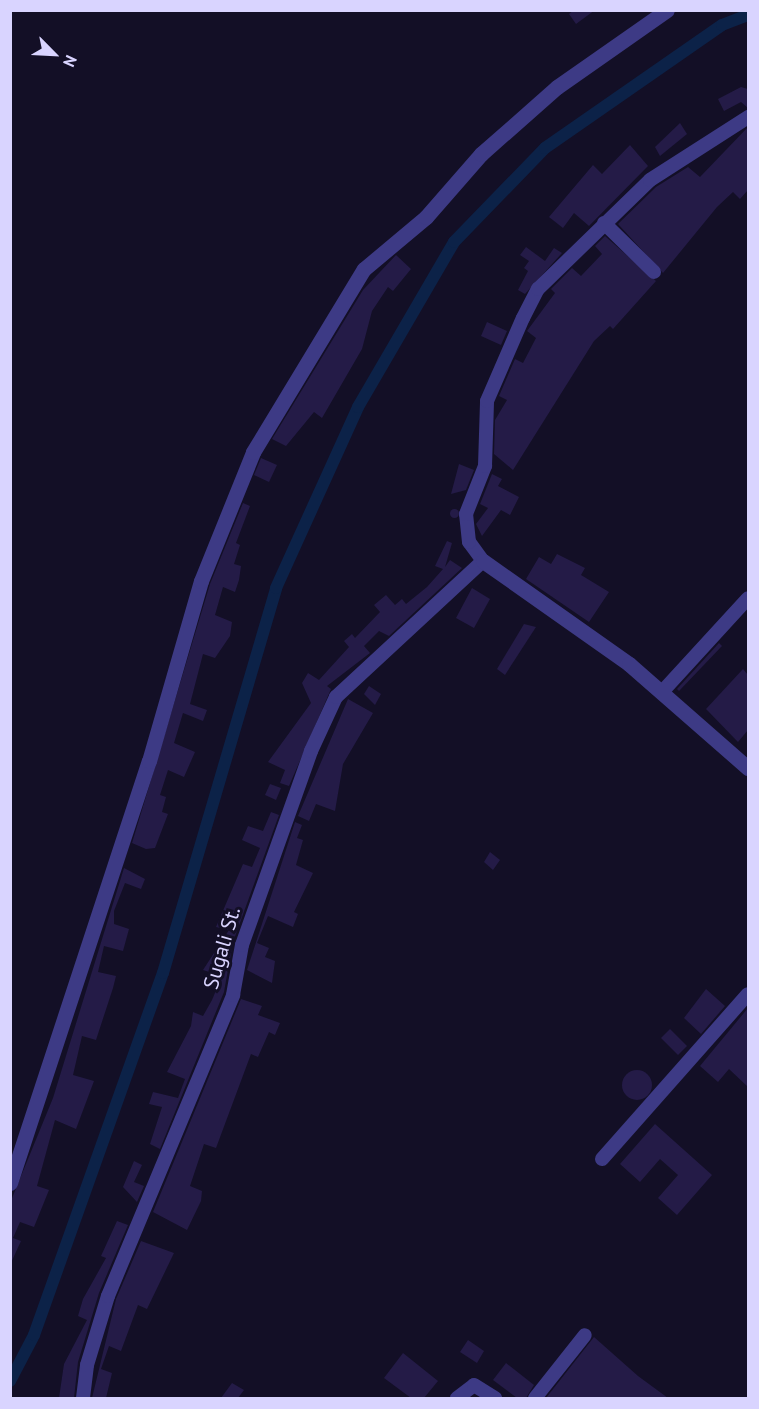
<!DOCTYPE html>
<style>
body{margin:0}
#map{position:relative;width:759px;height:1409px;overflow:hidden;background:#130f26;font-family:"PT Sans",sans-serif}
div>[style]{position:absolute}
.canal>*{height:12px;margin:-6px;padding:0 6px;transform-origin:6px;border-radius:6px;background:#0c2248}
.building>*{inset:0;background:#241b47}
.round{border-radius:50%}
.minor>*{height:14px;margin:-7px;padding:0 7px;transform-origin:7px;border-radius:7px;background:#3d3a85}
.tertiary>*{height:15px;margin:-7.5px;padding:0 7.5px;transform-origin:7.5px;border-radius:7.5px;background:#3d3a85}
span{translate:-50% -50%;white-space:nowrap;text-align:center;line-height:1.15;-webkit-text-stroke:6px #130f26;paint-order:stroke}
.street-label{font-size:21px;color:#d9d4ff}
.frame{position:absolute;inset:0;border:12px solid #d9d4ff;pointer-events:none}
.north{position:absolute;left:24px;top:24px;width:60px;height:60px;-webkit-text-stroke:4px #130f26;paint-order:stroke;rotate:114deg;font-size:16px;font-weight:700;line-height:24px;text-align:center;color:#d9d4ff}
.north::after{content:'';display:block;margin:auto;width:21px;height:27px;background:#d9d4ff;clip-path:polygon(50% 0,100% 100%,50% 72%,0 100%)}
</style>
<div id="map">
<div class="canal">
<i style="left:10px;top:1381px;width:52px;rotate:-62.4deg"></i>
<i style="left:34px;top:1335px;width:384px;rotate:-70.4deg"></i>
<i style="left:163px;top:973px;width:401px;rotate:-73.6deg"></i>
<i style="left:276px;top:588px;width:199px;rotate:-65.6deg"></i>
<i style="left:358px;top:407px;width:191px;rotate:-59.8deg"></i>
<i style="left:454px;top:242px;width:131px;rotate:-45.9deg"></i>
<i style="left:545px;top:148px;width:216px;rotate:-34.8deg"></i>
<i style="left:722px;top:25px;width:28px;rotate:-21deg"></i>
</div>
<div class="building">
<i style="clip-path:polygon(574px 10px,595px 10px,576px 24px,569px 14px)"></i>
<i style="clip-path:polygon(741px 87px,748px 89px,748px 108px,741px 102px,724px 111px,718px 99px)"></i>
<i style="clip-path:polygon(680px 123px,687px 134px,660px 156px,655px 147px)"></i>
<i style="clip-path:polygon(748px 127px,748px 190px,740px 199px,733px 192px,717px 207px,663px 273px,618px 224px,656px 187px,688px 167px,700px 177px)"></i>
<i style="clip-path:polygon(630px 145px,648px 166px,589px 226px,574px 213px,563px 228px,549px 217px,593px 165px,602px 174px)"></i>
<i style="clip-path:polygon(605px 236px,656px 281px,613px 329px,610px 326px,594px 341px,513px 470px,494px 454px,495px 420px,507px 400px,499px 396px,515px 359px,523px 363px,536px 338px,527px 331px,555px 293px,551px 289px,572px 268px,581px 276px,602px 254px,595px 246px)"></i>
<i style="clip-path:polygon(526px 247px,545px 261px,554px 248px,562px 253px,525px 294px,518px 290px,528px 271px,524px 268px,529px 261px,520px 255px)"></i>
<i style="clip-path:polygon(396px 255px,411px 269px,393px 291px,388px 287px,372px 311px,362px 349px,322px 418px,314px 412px,286px 446px,272px 439px,363px 290px)"></i>
<i style="clip-path:polygon(487px 322px,507px 331px,501px 345px,481px 336px)"></i>
<i style="clip-path:polygon(261px 458px,277px 465px,269px 482px,254px 475px)"></i>
<i style="clip-path:polygon(459px 464px,474px 470px,466px 490px,451px 494px)"></i>
<i style="clip-path:polygon(492px 474px,502px 479px,498px 486px,519px 497px,510px 515px,501px 510px,482px 536px,476px 524px,488px 508px,480px 504px)"></i>
<i style="clip-path:polygon(243px 503px,250px 506px,236px 543px,240px 545px,234px 564px,241px 566px,239px 580px,235px 592px,223px 587px,215px 615px,232px 622px,230px 636px,215px 658px,203px 654px,190px 704px,207px 710px,203px 721px,183px 713px,174px 743px,195px 752px,184px 777px,168px 770px,160px 795px,166px 797px,162px 812px,168px 814px,155px 848px,146px 849px,132px 843px,210px 584px)"></i>
<i class="round" style="left:449.5px;top:508.5px;width:9px;height:9px"></i>
<i style="clip-path:polygon(447px 541px,452px 543px,445px 567px,450px 560px,462px 568px,389px 636px,379px 631px,364px 646px,370px 653px,327px 686px,331px 689px,289px 786px,280px 783px,285px 770px,268px 762px,311px 703px,302px 683px,308px 673px,319px 680px,349px 647px,344px 641px,352px 634px,355px 638px,380px 612px,374px 605px,386px 595px,395px 605px,402px 599px,406px 604px,427px 587px,443px 569px,435px 566px)"></i>
<i style="clip-path:polygon(557px 554px,585px 568px,581px 575px,609px 592px,589px 622px,526px 579px,539px 557px,551px 564px)"></i>
<i style="clip-path:polygon(472px 588px,490px 599px,474px 628px,456px 618px)"></i>
<i style="clip-path:polygon(524px 624px,536px 627px,505px 675px,497px 669px)"></i>
<i style="clip-path:polygon(719px 643px,722px 646px,679px 691px,677px 689px)"></i>
<i style="clip-path:polygon(743px 669px,748px 675px,748px 730px,738px 742px,706px 709px)"></i>
<i style="clip-path:polygon(369px 686px,381px 694px,375px 705px,364px 694px)"></i>
<i style="clip-path:polygon(348px 699px,373px 713px,343px 764px,335px 811px,316px 804px,309px 821px,298px 816px)"></i>
<i style="clip-path:polygon(270px 784px,281px 788px,276px 800px,265px 795px)"></i>
<i style="clip-path:polygon(271px 812px,279px 815px,233px 942px,224px 992px,160px 1149px,150px 1144px,162px 1107px,149px 1104px,153px 1092px,178px 1098px,185px 1079px,167px 1072px,191px 1026px,193px 1012px,203px 1016px,212px 1000px,222px 976px,203px 970px,229px 930px,216px 927px,243px 864px,252px 867px,260px 848px,242px 840px,248px 826px,263px 831px)"></i>
<i style="clip-path:polygon(295px 822px,302px 825px,297px 838px,303px 840px,296px 865px,313px 873px,294px 912px,298px 914px,293px 927px,268px 916px,257px 943px,269px 948px,265px 957px,275px 961px,272px 983px,247px 970px)"></i>
<i style="clip-path:polygon(490px 852px,500px 860px,493px 870px,484px 862px)"></i>
<i style="clip-path:polygon(124px 868px,145px 879px,141px 889px,125px 883px,114px 911px,114px 924px,129px 929px,123px 951px,104px 946px,98px 972px,116px 976px,113px 988px,96px 1040px,82px 1036px,73px 1075px,94px 1081px,76px 1129px,55px 1120px,37px 1186px,49px 1190px,34px 1227px,20px 1222px,13px 1238px,21px 1241px,10px 1265px,10px 1203px,53px 1098px)"></i>
<i style="clip-path:polygon(706px 989px,725px 1006px,701px 1034px,684px 1018px)"></i>
<i style="clip-path:polygon(241px 999px,262px 1006px,258px 1015px,280px 1023px,275px 1035px,269px 1032px,258px 1057px,251px 1054px,216px 1148px,204px 1144px,190px 1186px,202px 1191px,201px 1201px,187px 1230px,153px 1212px)"></i>
<i style="clip-path:polygon(748px 1008px,748px 1087px,729px 1069px,718px 1082px,700px 1066px)"></i>
<i style="clip-path:polygon(670px 1029px,687px 1046px,678px 1055px,661px 1038px)"></i>
<i class="round" style="left:622px;top:1070px;width:30px;height:30px"></i>
<i style="clip-path:polygon(655px 1124px,712px 1175px,677px 1215px,658px 1198px,678px 1175px,660px 1159px,640px 1182px,620px 1164px)"></i>
<i style="clip-path:polygon(134px 1161px,142px 1165px,134px 1182px,144px 1186px,137px 1202px,123px 1187px)"></i>
<i style="clip-path:polygon(117px 1221px,128px 1225px,99px 1293px,78px 1362px,74px 1398px,59px 1398px,64px 1364px,87px 1320px,78px 1316px,83px 1299px,106px 1258px,101px 1256px)"></i>
<i style="clip-path:polygon(141px 1241px,174px 1253px,147px 1309px,138px 1305px,121px 1351px,109px 1346px,101px 1369px,112px 1373px,106px 1398px,92px 1398px,116px 1299px)"></i>
<i style="clip-path:polygon(594px 1337px,638px 1376px,668px 1398px,546px 1398px)"></i>
<i style="clip-path:polygon(468px 1340px,484px 1351px,477px 1363px,460px 1352px)"></i>
<i style="clip-path:polygon(403px 1353px,438px 1381px,424px 1398px,411px 1398px,384px 1378px)"></i>
<i style="clip-path:polygon(506px 1363px,534px 1385px,526px 1398px,517px 1398px,493px 1380px)"></i>
<i style="clip-path:polygon(232px 1383px,244px 1390px,238px 1398px,221px 1398px)"></i>
</div>
<div class="minor">
<i style="left:604px;top:223px;width:70px;rotate:44.4deg"></i>
<i style="left:662px;top:692px;width:127px;rotate:-47.5deg"></i>
<i style="left:602px;top:1159px;width:220px;rotate:-48.5deg"></i>
<i style="left:83px;top:1398px;width:33px;rotate:-83deg"></i>
<i style="left:87px;top:1365px;width:72px;rotate:-73.1deg"></i>
<i style="left:108px;top:1296px;width:326px;rotate:-67.4deg"></i>
<i style="left:233px;top:995px;width:51px;rotate:-79.8deg"></i>
<i style="left:242px;top:945px;width:206px;rotate:-70.4deg"></i>
<i style="left:311px;top:751px;width:60px;rotate:-65.2deg"></i>
<i style="left:336px;top:697px;width:200px;rotate:-42.8deg"></i>
<i style="left:483px;top:561px;width:24px;rotate:-126deg"></i>
<i style="left:469px;top:542px;width:28px;rotate:-96deg"></i>
<i style="left:466px;top:514px;width:52px;rotate:-68.4deg"></i>
<i style="left:485px;top:466px;width:65px;rotate:-88.2deg"></i>
<i style="left:487px;top:401px;width:90px;rotate:-66.6deg"></i>
<i style="left:523px;top:318px;width:33px;rotate:-63deg"></i>
<i style="left:538px;top:289px;width:156px;rotate:-44.2deg"></i>
<i style="left:650px;top:180px;width:117px;rotate:-32.7deg"></i>
<i style="left:457px;top:1398px;width:21px;rotate:-37deg"></i>
<i style="left:474px;top:1385px;width:25px;rotate:32deg"></i>
<i style="left:535px;top:1398px;width:80px;rotate:-51.6deg"></i>
</div>
<div class="tertiary">
<i style="left:483px;top:561px;width:179px;rotate:35.2deg"></i>
<i style="left:629px;top:664px;width:158px;rotate:41.2deg"></i>
<i style="left:10px;top:1183px;width:444px;rotate:-71.8deg"></i>
<i style="left:149px;top:761px;width:187px;rotate:-73.9deg"></i>
<i style="left:201px;top:581px;width:139px;rotate:-68deg"></i>
<i style="left:253px;top:452px;width:214px;rotate:-58.8deg"></i>
<i style="left:364px;top:269px;width:81px;rotate:-40deg"></i>
<i style="left:426px;top:217px;width:84px;rotate:-48.9deg"></i>
<i style="left:481px;top:154px;width:101px;rotate:-41.4deg"></i>
<i style="left:557px;top:87px;width:134px;rotate:-35deg"></i>
</div>
<div class="street-label">
<span style="left:222px;top:948px;rotate:-74deg">Sugali St.</span>
</div>
<div class="frame"></div>
<div class="north">N</div>
</div>
